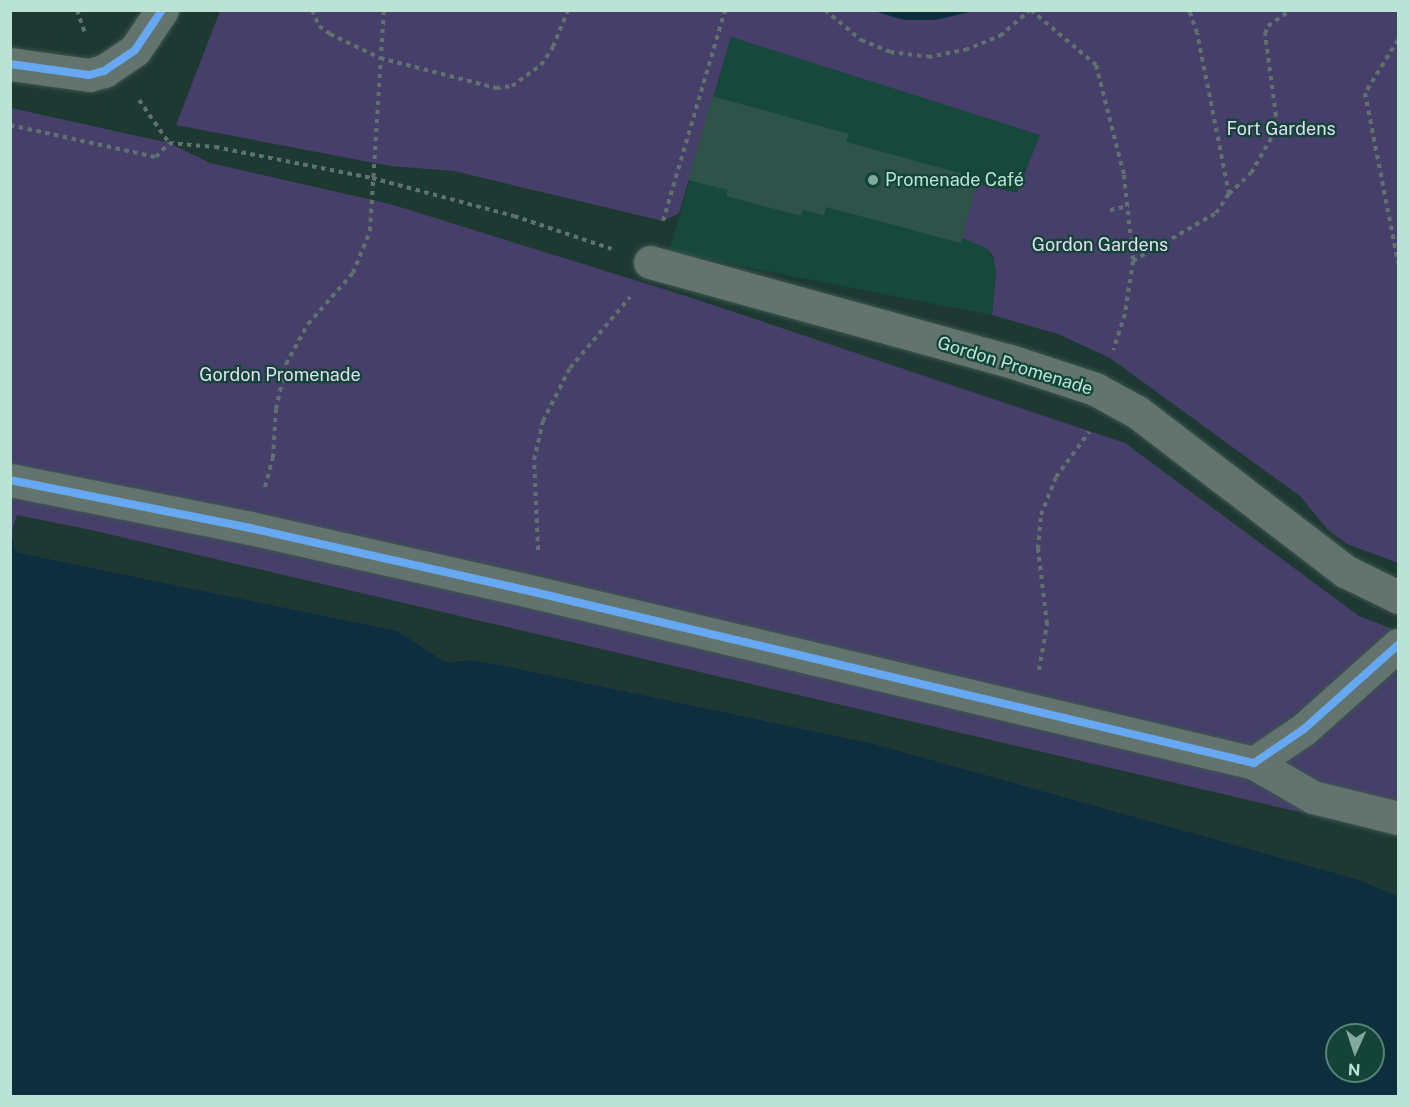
<!DOCTYPE html>
<meta charset="utf-8">
<style>
body{margin:0}
#map{position:relative;width:1409px;height:1107px;overflow:hidden;background:#1e3932;font-family:"Public Sans",sans-serif}
div>[style]{position:absolute}
.built>*{inset:0;background:#16493c}
.green>*{inset:0;background:#453f6a}
.water>*{inset:0;background:#0c2e3d}
.building>*{inset:0;background:#2f5249}
.path>*{height:4px;margin-top:-2px;transform-origin:0;background:repeating-linear-gradient(90deg,#61726e 0 4.5px,transparent 0 9px)}
.roads{filter:drop-shadow(0 0 2px #3d554f) drop-shadow(0 0 2px #3d554f)}
.minor>*{height:33px;margin:-16.5px;padding:0 16.5px;transform-origin:16.5px;border-radius:16.5px;background:#63746e}
.cycleway>*{height:8px;margin:-4px;padding:0 4px;transform-origin:4px;border-radius:4px;background:#66a8f1}
.dots>*{width:16px;height:16px;translate:-50% -50%;box-sizing:border-box;border:3px solid #134437;border-radius:50%}
span{translate:-50% -50%;white-space:nowrap;text-align:center;line-height:1.15;-webkit-text-stroke:4.5px #134437;paint-order:stroke}
.park-label{font-size:18px;color:#e1ddf4}
.poi-label{font-size:18px;color:#bae3d5}
.left{translate:0 -50%;text-align:left}
.street-label{font-size:18px;color:#bae3d5}
.frame{position:absolute;inset:0;border:12px solid #bae3d5;pointer-events:none}
.north{position:absolute;left:1325px;top:1023px;width:60px;height:60px;box-sizing:border-box;background:#134437;border:2px solid #568476;border-radius:50%;rotate:183deg;font-size:16px;font-weight:700;line-height:24px;text-align:center;color:#bae3d5}
.north::after{content:'';display:block;margin:auto;width:21px;height:27px;background:#83a89c;clip-path:polygon(50% 0,100% 100%,50% 72%,0 100%)}
</style>
<div id="map">
<div class="built">
<i style="clip-path:polygon(731px 37px,1040px 135px,1017px 194px,976px 183px,962px 238px,986px 248px,996px 264px,992px 315px,669px 252px)"></i>
</div>
<div class="green">
<i style="clip-path:polygon(220px 11px,1398px 11px,1398px 563px,1347px 544px,1328px 530px,1300px 496px,1110px 358px,1058px 334px,992px 315px,996px 272px,993px 256px,986px 248px,962px 238px,976px 183px,1017px 193px,1040px 135px,731px 37px,679px 213px,663px 221px,454px 171px,390px 166px,176px 125px)"></i>
<i style="clip-path:polygon(evenodd,11px 108px,169px 143px,210px 163px,390px 204px,686px 296px,1125px 443px,1359px 616px,1398px 631px,1398px 835px,91px 530px,17px 515px,12px 530px,16px 552px,398px 631px,445px 662px,472px 660px,501px 665px,875px 744px,1357px 879px,1398px 896px,1398px 1096px,11px 1096px,11px 108px,1337px 1035px,1373px 1035px,1373px 1071px,1337px 1071px,1337px 1035px)"></i>
</div>
<div class="water">
<i style="clip-path:polygon(874px 11px,974px 11px,935px 20px,904px 20px)"></i>
<i style="clip-path:polygon(evenodd,11px 529px,16px 552px,398px 631px,445px 662px,472px 660px,501px 665px,875px 744px,1357px 879px,1398px 896px,1398px 1096px,11px 1096px,11px 529px,1337px 1035px,1373px 1035px,1373px 1071px,1337px 1071px,1337px 1035px)"></i>
</div>
<div class="building">
<i style="clip-path:polygon(712px 96px,849px 134px,846px 142px,978px 178px,961px 243px,826px 207px,824px 215px,803px 210px,801px 216px,726px 196px,728px 190px,688px 180px)"></i>
</div>
<div class="path">
<i style="left:77px;top:10px;width:24px;rotate:71deg"></i>
<i style="left:312px;top:10px;width:17px;rotate:66deg"></i>
<i style="left:319px;top:26px;width:14px;rotate:36deg"></i>
<i style="left:330px;top:34px;width:55px;rotate:25.6deg"></i>
<i style="left:380px;top:58px;width:120px;rotate:14.5deg"></i>
<i style="left:496px;top:88px;width:16px;rotate:-7deg"></i>
<i style="left:512px;top:86px;width:36px;rotate:-36deg"></i>
<i style="left:541px;top:65px;width:22px;rotate:-56deg"></i>
<i style="left:553px;top:47px;width:40px;rotate:-68deg"></i>
<i style="left:825px;top:10px;width:47px;rotate:39.8deg"></i>
<i style="left:861px;top:40px;width:31px;rotate:22deg"></i>
<i style="left:890px;top:52px;width:38px;rotate:7deg"></i>
<i style="left:928px;top:57px;width:38px;rotate:-11deg"></i>
<i style="left:965px;top:50px;width:38px;rotate:-22deg"></i>
<i style="left:1000px;top:36px;width:40px;rotate:-41deg"></i>
<i style="left:1031px;top:10px;width:85px;rotate:40.2deg"></i>
<i style="left:1096px;top:65px;width:114px;rotate:75.7deg"></i>
<i style="left:1124px;top:175px;width:86px;rotate:84deg"></i>
<i style="left:1133px;top:261px;width:54px;rotate:98.6deg"></i>
<i style="left:1125px;top:314px;width:38px;rotate:108deg"></i>
<i style="left:1398px;top:40px;width:62px;rotate:121.9deg"></i>
<i style="left:1365px;top:93px;width:173px;rotate:79deg"></i>
<i style="left:139px;top:100px;width:52px;rotate:55.1deg"></i>
<i style="left:10px;top:125px;width:149px;rotate:12.4deg"></i>
<i style="left:156px;top:157px;width:19px;rotate:-47deg"></i>
<i style="left:169px;top:143px;width:46px;rotate:5deg"></i>
<i style="left:215px;top:147px;width:160px;rotate:11.2deg"></i>
<i style="left:372px;top:178px;width:147px;rotate:15deg"></i>
<i style="left:514px;top:216px;width:103px;rotate:18.6deg"></i>
<i style="left:1229px;top:194px;width:30px;rotate:-44deg"></i>
<i style="left:1251px;top:173px;width:44px;rotate:-59.9deg"></i>
<i style="left:1273px;top:135px;width:19px;rotate:-81deg"></i>
<i style="left:1276px;top:116px;width:83px;rotate:-97.6deg"></i>
<i style="left:1265px;top:34px;width:9px;rotate:-69deg"></i>
<i style="left:1268px;top:26px;width:28px;rotate:-35deg"></i>
<i style="left:1110px;top:210px;width:19px;rotate:-12deg"></i>
<i style="left:663px;top:221px;width:220px;rotate:-73.6deg"></i>
<i style="left:1133px;top:261px;width:96px;rotate:-30deg"></i>
<i style="left:1216px;top:213px;width:23px;rotate:-56deg"></i>
<i style="left:1229px;top:194px;width:164px;rotate:-101.2deg"></i>
<i style="left:1197px;top:33px;width:24px;rotate:-109deg"></i>
<i style="left:265px;top:487px;width:30px;rotate:-75deg"></i>
<i style="left:273px;top:458px;width:49px;rotate:-86.5deg"></i>
<i style="left:276px;top:409px;width:46px;rotate:-77.5deg"></i>
<i style="left:286px;top:364px;width:46px;rotate:-61.2deg"></i>
<i style="left:308px;top:324px;width:68px;rotate:-48.6deg"></i>
<i style="left:353px;top:273px;width:45px;rotate:-68deg"></i>
<i style="left:370px;top:231px;width:221px;rotate:-86.4deg"></i>
<i style="left:538px;top:550px;width:90px;rotate:-92.5deg"></i>
<i style="left:534px;top:460px;width:40px;rotate:-77deg"></i>
<i style="left:543px;top:421px;width:59px;rotate:-63deg"></i>
<i style="left:570px;top:368px;width:93px;rotate:-49.8deg"></i>
<i style="left:1039px;top:670px;width:47px;rotate:-80.1deg"></i>
<i style="left:1047px;top:624px;width:76px;rotate:-96.8deg"></i>
<i style="left:1038px;top:549px;width:34px;rotate:-85deg"></i>
<i style="left:1041px;top:515px;width:41px;rotate:-68.5deg"></i>
<i style="left:1056px;top:477px;width:56px;rotate:-53.7deg"></i>
</div>
<div class="roads">
<div class="minor">
<i style="left:10px;top:64px;width:80px;rotate:7.9deg"></i>
<i style="left:89px;top:75px;width:16px;rotate:-15deg"></i>
<i style="left:104px;top:71px;width:37px;rotate:-34deg"></i>
<i style="left:135px;top:50px;width:48px;rotate:-56deg"></i>
<i style="left:650px;top:262px;width:370px;rotate:15.4deg"></i>
<i style="left:1007px;top:360px;width:93px;rotate:18.2deg"></i>
<i style="left:1095px;top:389px;width:48px;rotate:28.7deg"></i>
<i style="left:1137px;top:412px;width:262px;rotate:37.4deg"></i>
<i style="left:1345px;top:571px;width:59px;rotate:26.1deg"></i>
<i style="left:10px;top:480px;width:245px;rotate:11.3deg"></i>
<i style="left:250px;top:528px;width:295px;rotate:12.7deg"></i>
<i style="left:538px;top:593px;width:736px;rotate:13.36deg"></i>
<i style="left:1254px;top:763px;width:60px;rotate:-34.2deg"></i>
<i style="left:1304px;top:729px;width:126px;rotate:-41.8deg"></i>
<i style="left:1254px;top:763px;width:68px;rotate:30deg"></i>
<i style="left:1313px;top:797px;width:88px;rotate:13.9deg"></i>
</div>
</div>
<div class="cycleway">
<i style="left:10px;top:64px;width:80px;rotate:7.9deg"></i>
<i style="left:89px;top:75px;width:16px;rotate:-15deg"></i>
<i style="left:104px;top:71px;width:37px;rotate:-34deg"></i>
<i style="left:135px;top:50px;width:48px;rotate:-56deg"></i>
<i style="left:10px;top:480px;width:245px;rotate:11.3deg"></i>
<i style="left:250px;top:528px;width:295px;rotate:12.7deg"></i>
<i style="left:538px;top:593px;width:736px;rotate:13.36deg"></i>
<i style="left:1254px;top:763px;width:60px;rotate:-34.2deg"></i>
<i style="left:1304px;top:729px;width:126px;rotate:-41.8deg"></i>
</div>
<div class="dots">
<i style="left:873px;top:180px;background:#83a89c"></i>
</div>
<div class="park-label">
<span style="left:1281px;top:129px">Fort Gardens</span>
<span style="left:1100px;top:245px">Gordon Gardens</span>
<span style="left:280px;top:375px">Gordon Promenade</span>
</div>
<div class="poi-label">
<span class="left" style="left:885px;top:180px">Promenade Café</span>
</div>
<div class="street-label">
<span style="left:1015px;top:366px;rotate:17deg">Gordon Promenade</span>
</div>
<div class="frame"></div>
<div class="north">N</div>
</div>
